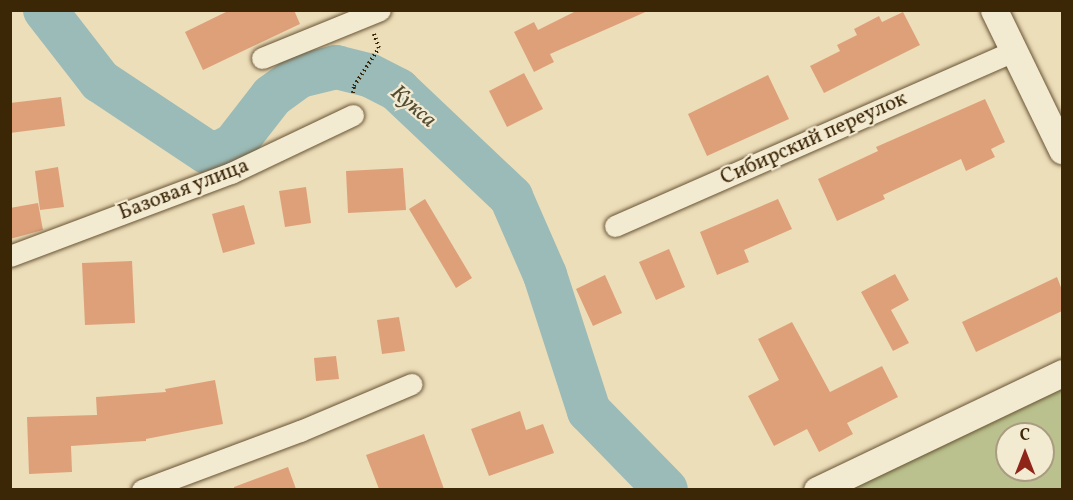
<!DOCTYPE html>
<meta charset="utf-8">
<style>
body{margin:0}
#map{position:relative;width:1073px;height:500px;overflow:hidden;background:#eddeba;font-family:Vollkorn,serif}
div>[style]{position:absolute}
.green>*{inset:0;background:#bac18e}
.river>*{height:44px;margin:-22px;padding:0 22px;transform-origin:22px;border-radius:22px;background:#9bbbb8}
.building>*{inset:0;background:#dea079}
.path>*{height:4px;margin-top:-2px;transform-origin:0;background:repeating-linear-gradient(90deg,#3b2606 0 1.5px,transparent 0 4.5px)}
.roads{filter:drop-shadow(0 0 2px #685433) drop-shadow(0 0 2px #685433)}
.minor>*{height:21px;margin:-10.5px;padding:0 10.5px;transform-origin:10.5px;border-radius:10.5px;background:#f3ead2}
.tertiary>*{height:27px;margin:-13.5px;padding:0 13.5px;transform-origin:13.5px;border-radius:13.5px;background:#f3ead2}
span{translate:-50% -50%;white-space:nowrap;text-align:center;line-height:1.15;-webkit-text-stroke:4.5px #f3ead2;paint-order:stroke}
.street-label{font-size:21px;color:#3b2606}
.water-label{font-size:22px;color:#534b32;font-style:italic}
.frame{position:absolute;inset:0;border:12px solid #3b2606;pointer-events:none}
.north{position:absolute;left:995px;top:422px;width:60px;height:60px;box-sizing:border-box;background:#f3ead2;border:2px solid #a99c80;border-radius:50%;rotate:0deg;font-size:16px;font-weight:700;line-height:24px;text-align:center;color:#3b2606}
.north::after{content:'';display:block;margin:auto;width:21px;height:27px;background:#8f2418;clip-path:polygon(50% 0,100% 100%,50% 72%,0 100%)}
</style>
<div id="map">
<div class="green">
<i style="clip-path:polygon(evenodd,1062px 385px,1062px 489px,844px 489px,1062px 385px,1007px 434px,1043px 434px,1043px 470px,1007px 470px,1007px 434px)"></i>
</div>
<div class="river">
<i style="left:45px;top:10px;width:90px;rotate:52.2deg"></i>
<i style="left:100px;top:81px;width:128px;rotate:33.6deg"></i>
<i style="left:207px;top:152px;width:13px"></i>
<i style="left:220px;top:152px;width:16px;rotate:-27deg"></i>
<i style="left:234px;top:145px;width:62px;rotate:-52.2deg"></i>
<i style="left:272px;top:96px;width:34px;rotate:-36deg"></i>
<i style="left:300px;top:76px;width:37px;rotate:-14deg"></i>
<i style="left:336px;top:67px;width:34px;rotate:14deg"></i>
<i style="left:369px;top:75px;width:33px;rotate:27deg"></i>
<i style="left:398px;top:90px;width:156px;rotate:43.4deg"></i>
<i style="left:511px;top:197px;width:85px;rotate:66.4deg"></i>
<i style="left:545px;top:275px;width:143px;rotate:72.1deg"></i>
<i style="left:589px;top:411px;width:110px;rotate:45.7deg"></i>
</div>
<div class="building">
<i style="clip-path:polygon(230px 10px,294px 10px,300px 24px,203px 70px,185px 32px)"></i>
<i style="clip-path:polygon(578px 10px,650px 10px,550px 54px,554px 62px,534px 72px,514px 32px,534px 22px,538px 30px)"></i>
<i style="clip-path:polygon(903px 12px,920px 45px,824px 93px,810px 66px,840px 51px,837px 45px,857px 35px,854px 29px,879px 16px,882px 22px)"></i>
<i style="clip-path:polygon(524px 73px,543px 109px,507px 127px,489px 91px)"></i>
<i style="clip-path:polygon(768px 75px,789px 119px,707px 156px,688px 114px)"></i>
<i style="clip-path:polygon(61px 97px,65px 126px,10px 133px,10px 103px)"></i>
<i style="clip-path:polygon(985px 99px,1005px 142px,991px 149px,995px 157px,966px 171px,961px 159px,883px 195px,885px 199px,837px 221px,818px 179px,878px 151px,876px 147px)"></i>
<i style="clip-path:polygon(58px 167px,64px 207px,40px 210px,35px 171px)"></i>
<i style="clip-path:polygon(403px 168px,406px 210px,348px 213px,346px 171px)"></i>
<i style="clip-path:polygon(306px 187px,311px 223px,285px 227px,279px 191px)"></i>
<i style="clip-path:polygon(425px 199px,472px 278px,456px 288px,409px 209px)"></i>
<i style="clip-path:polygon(778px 199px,792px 229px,744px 250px,749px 262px,717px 275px,700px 232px)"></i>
<i style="clip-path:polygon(38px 203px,43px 230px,10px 239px,10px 208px)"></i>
<i style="clip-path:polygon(244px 205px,255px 244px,223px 253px,212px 214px)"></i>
<i style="clip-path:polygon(669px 249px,685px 287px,656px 300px,639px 262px)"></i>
<i style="clip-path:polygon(132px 261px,135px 323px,85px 325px,82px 263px)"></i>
<i style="clip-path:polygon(895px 274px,909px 300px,891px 310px,909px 343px,893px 351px,861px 292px)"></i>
<i style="clip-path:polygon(605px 275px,622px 313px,593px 326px,576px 289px)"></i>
<i style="clip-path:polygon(1057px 277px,1062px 290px,1062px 311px,976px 352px,962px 322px)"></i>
<i style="clip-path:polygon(399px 317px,405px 351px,382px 354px,377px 320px)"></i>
<i style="clip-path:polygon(792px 322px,830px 392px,882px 366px,898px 397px,847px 423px,853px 434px,819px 452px,807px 429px,774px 446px,748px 396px,779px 380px,758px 339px)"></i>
<i style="clip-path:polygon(336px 356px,339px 379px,316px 381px,314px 358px)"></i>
<i style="clip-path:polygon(215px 380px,223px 424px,146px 439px,146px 441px,71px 446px,72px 472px,29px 474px,27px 417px,97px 415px,96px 397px,166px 392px,165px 389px)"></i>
<i style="clip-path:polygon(520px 411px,526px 430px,543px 424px,554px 453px,489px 476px,471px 429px)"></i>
<i style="clip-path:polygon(424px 434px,444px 489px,379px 489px,366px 455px)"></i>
<i style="clip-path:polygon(288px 467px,296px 489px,234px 489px,234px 487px)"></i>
</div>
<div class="path">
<i style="left:353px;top:93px;width:7px;rotate:-82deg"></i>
<i style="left:354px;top:86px;width:45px;rotate:-56.7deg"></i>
<i style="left:379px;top:48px;width:15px;rotate:-110deg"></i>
</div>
<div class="roads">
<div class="minor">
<i style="left:262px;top:58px;width:127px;rotate:-22.1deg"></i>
<i style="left:615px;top:226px;width:435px;rotate:-23.7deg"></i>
<i style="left:10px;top:256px;width:236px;rotate:-20.6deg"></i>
<i style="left:231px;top:173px;width:135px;rotate:-25.4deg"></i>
<i style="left:142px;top:490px;width:169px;rotate:-20.5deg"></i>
<i style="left:300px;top:431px;width:121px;rotate:-22.9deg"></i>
</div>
<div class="tertiary">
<i style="left:994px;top:10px;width:156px;rotate:64.1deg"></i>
<i style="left:817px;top:490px;width:272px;rotate:-25.5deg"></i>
</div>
</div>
<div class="street-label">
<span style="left:814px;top:139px;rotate:-24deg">Сибирский переулок</span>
<span style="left:184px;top:190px;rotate:-21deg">Базовая улица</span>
</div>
<div class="water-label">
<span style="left:413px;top:107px;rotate:41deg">Кукса</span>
</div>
<div class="frame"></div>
<div class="north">С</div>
</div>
